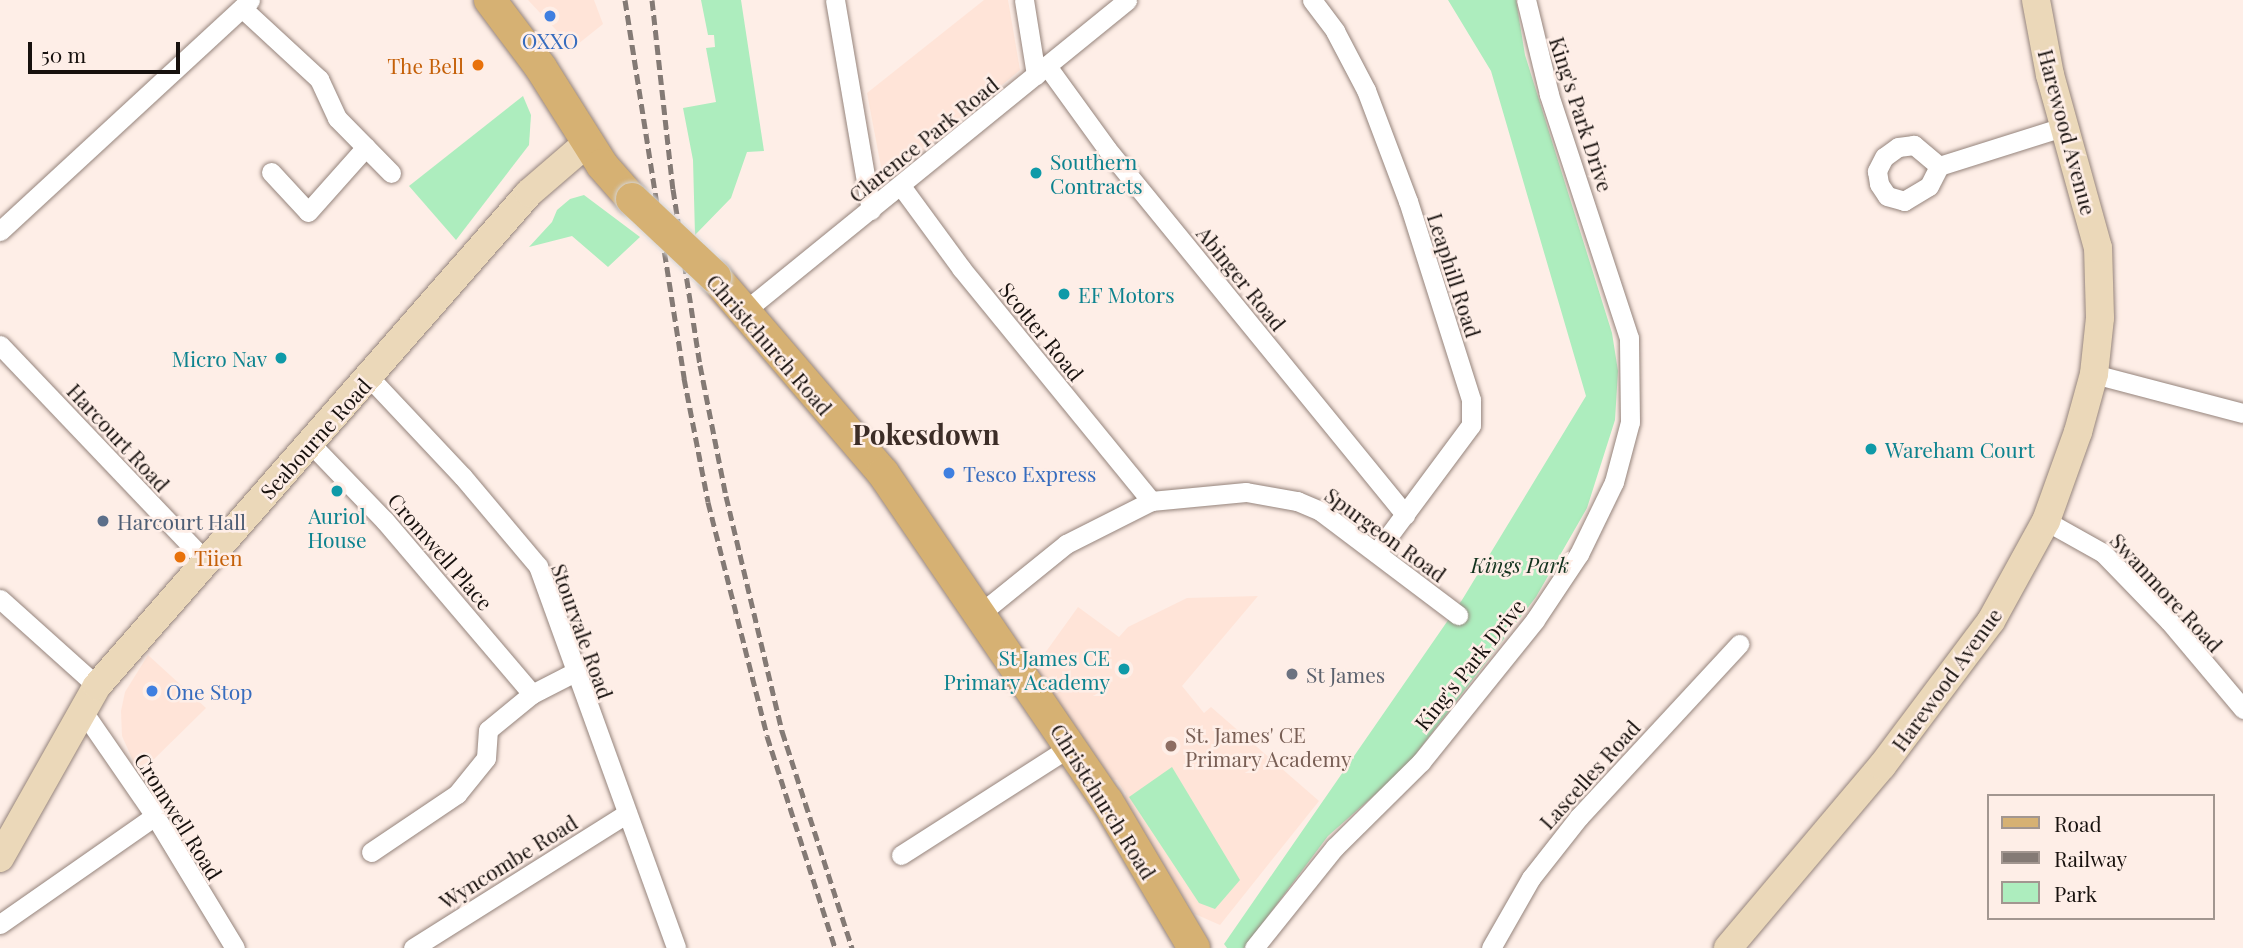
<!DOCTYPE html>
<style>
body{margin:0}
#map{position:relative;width:2243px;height:948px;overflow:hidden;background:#feeee7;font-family:"Playfair Display",serif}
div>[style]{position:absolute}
.built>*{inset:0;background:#ffe4d8}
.green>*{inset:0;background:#adedbe}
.roads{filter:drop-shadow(0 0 2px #95847c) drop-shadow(0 0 2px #95847c)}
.street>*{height:19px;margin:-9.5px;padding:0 9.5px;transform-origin:9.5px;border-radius:9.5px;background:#fff}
.secondary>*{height:28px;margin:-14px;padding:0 14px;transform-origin:14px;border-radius:14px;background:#ebd8b9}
.primary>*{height:32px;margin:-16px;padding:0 16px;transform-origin:16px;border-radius:16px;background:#d6b173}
.rail>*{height:5px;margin-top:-2.5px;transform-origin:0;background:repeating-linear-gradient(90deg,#847a75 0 10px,transparent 0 15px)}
.bridges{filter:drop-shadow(0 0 2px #d5d4d4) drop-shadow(0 0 2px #d5d4d4)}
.primary-bridge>*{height:32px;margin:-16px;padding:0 16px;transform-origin:16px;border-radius:16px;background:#d6b173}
.dots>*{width:19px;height:19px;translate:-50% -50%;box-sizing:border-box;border:4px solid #feeee7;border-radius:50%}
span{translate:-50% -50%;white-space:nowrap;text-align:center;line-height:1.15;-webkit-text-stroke:5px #feeee7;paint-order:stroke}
.shop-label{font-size:21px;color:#366cbe}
.left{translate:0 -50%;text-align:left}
.food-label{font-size:21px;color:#c56008}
.right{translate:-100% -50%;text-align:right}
.street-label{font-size:21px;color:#17110e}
.culture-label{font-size:21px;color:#0d838f}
.service-label{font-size:21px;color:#4e5e75}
.park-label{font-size:21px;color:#13331e;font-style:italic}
.worship-label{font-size:21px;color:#5b616d}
.education-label{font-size:21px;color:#785e54}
.district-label{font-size:28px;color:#3c2d27;font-weight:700}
.legend{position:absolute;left:1987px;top:794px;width:228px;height:126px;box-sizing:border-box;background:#feeee7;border:2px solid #a29690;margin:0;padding:9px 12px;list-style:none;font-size:21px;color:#17110e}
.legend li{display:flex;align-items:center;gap:14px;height:35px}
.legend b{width:35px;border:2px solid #a29690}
.scale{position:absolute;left:28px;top:42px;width:152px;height:32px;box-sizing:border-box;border:4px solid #17110e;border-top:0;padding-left:9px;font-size:21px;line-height:24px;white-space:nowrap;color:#17110e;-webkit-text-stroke:5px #feeee7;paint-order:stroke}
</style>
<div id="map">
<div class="built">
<i style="clip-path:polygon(528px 0,594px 0,603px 24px,573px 48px)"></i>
<i style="clip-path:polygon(984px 0,1008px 0,1020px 70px,898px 171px,882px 172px,867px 93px)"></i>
<i style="clip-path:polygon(1258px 596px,1182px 686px,1204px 713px,1211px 707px,1319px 801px,1220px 925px,1195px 914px,1123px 803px,1126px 794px,1117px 780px,1108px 779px,1035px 667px,1078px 607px,1119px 637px,1128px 627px,1187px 598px)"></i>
<i style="clip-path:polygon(148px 655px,206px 708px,139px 774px,122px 736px,121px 711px,125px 692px)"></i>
</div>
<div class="green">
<i style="clip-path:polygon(701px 0,741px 0,764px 151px,747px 152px,731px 198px,695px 235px,693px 160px,683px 108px,716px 102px,706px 48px,715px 47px,714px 35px,708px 35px)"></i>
<i style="clip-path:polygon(1448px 0,1516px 0,1525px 55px,1612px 333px,1618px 371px,1615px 420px,1587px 508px,1536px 597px,1405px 768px,1328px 836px,1244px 948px,1227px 948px,1224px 944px,1462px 600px,1586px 396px,1491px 71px)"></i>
<i style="clip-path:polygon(523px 96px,531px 115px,529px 145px,456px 240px,409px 186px)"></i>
<i style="clip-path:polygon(584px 195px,640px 237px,608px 267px,572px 236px,529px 247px,552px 222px,557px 210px,570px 199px)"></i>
<i style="clip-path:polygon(1172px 767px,1240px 880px,1215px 909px,1199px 903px,1129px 797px)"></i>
</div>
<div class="roads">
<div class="street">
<i style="left:835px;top:0;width:213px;rotate:80.3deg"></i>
<i style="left:1024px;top:0;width:76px;rotate:80.9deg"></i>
<i style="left:1312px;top:0;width:39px;rotate:53deg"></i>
<i style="left:1335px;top:31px;width:67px;rotate:62.3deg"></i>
<i style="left:1366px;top:90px;width:119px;rotate:69.3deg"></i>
<i style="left:1408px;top:201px;width:209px;rotate:72.4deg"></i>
<i style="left:1471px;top:400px;width:25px;rotate:90deg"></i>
<i style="left:1471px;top:425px;width:159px;rotate:126.6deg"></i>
<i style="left:242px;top:8px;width:105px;rotate:42.7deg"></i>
<i style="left:319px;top:79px;width:43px;rotate:65.2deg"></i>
<i style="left:337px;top:118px;width:77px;rotate:45.5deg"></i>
<i style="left:1047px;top:66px;width:102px;rotate:54.1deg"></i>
<i style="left:1107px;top:149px;width:472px;rotate:50.8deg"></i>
<i style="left:1939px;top:166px;width:33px;rotate:-140deg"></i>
<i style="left:1914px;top:145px;width:16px;rotate:173deg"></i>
<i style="left:1898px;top:147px;width:17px;rotate:144deg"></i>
<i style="left:1884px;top:157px;width:16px;rotate:117deg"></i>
<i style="left:1877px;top:171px;width:13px;rotate:81deg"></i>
<i style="left:1879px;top:184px;width:14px;rotate:56deg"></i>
<i style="left:1887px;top:196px;width:18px;rotate:16deg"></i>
<i style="left:1904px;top:201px;width:29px;rotate:-31deg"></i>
<i style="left:1929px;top:186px;width:22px;rotate:-63deg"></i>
<i style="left:1939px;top:166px;width:133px;rotate:-17.5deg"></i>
<i style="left:271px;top:172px;width:54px;rotate:47.2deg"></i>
<i style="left:308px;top:212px;width:87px;rotate:-48.3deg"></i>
<i style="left:901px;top:186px;width:102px;rotate:53.8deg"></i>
<i style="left:961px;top:268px;width:301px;rotate:50.8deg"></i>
<i style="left:0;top:231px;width:340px;rotate:-42.7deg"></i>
<i style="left:746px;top:310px;width:491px;rotate:-39.1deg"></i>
<i style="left:0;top:345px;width:297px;rotate:46.4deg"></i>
<i style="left:2094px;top:374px;width:154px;rotate:14.7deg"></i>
<i style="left:369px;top:377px;width:137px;rotate:46.8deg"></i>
<i style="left:463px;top:477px;width:116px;rotate:49.9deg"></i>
<i style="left:538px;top:566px;width:406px;rotate:70.1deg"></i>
<i style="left:310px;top:443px;width:108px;rotate:46.1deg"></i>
<i style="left:385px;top:521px;width:227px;rotate:49.6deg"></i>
<i style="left:2046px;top:521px;width:65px;rotate:29.3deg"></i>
<i style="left:2103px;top:553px;width:95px;rotate:45.9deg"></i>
<i style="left:2169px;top:621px;width:115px;rotate:49.9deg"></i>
<i style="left:0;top:599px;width:130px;rotate:41.9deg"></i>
<i style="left:982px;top:612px;width:108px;rotate:-39deg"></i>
<i style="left:1066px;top:544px;width:95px;rotate:-26.8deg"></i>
<i style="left:1151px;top:501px;width:95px;rotate:-5.4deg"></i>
<i style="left:1246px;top:492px;width:52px;rotate:10deg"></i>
<i style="left:1297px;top:501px;width:25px;rotate:23deg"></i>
<i style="left:1320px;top:511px;width:173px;rotate:37deg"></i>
<i style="left:82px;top:710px;width:129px;rotate:55.4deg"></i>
<i style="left:155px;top:816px;width:154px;rotate:58.8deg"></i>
<i style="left:371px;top:852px;width:104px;rotate:-34deg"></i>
<i style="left:457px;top:794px;width:46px;rotate:-51.1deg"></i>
<i style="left:486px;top:758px;width:28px;rotate:-86deg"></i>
<i style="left:488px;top:730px;width:57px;rotate:-39.3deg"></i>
<i style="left:532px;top:694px;width:46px;rotate:-27.1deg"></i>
<i style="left:901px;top:855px;width:201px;rotate:-32.6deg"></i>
<i style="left:0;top:924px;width:189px;rotate:-34.9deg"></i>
<i style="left:413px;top:948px;width:253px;rotate:-32.2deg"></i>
<i style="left:1254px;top:948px;width:129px;rotate:-51.3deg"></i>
<i style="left:1335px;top:847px;width:121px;rotate:-44.7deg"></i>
<i style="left:1421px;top:762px;width:182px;rotate:-51.2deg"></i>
<i style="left:1535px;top:620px;width:79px;rotate:-56.3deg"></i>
<i style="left:1579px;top:554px;width:80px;rotate:-64.1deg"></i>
<i style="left:1614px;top:482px;width:62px;rotate:-75.1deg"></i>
<i style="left:1630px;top:422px;width:84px;rotate:-90.7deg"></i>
<i style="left:1629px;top:338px;width:257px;rotate:-108.2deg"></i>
<i style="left:1549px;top:94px;width:97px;rotate:-103.7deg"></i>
<i style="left:1491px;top:948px;width:81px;rotate:-60.3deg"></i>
<i style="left:1531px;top:878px;width:78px;rotate:-51.8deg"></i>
<i style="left:1579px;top:817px;width:236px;rotate:-47.2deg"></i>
</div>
<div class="secondary">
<i style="left:0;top:858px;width:197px;rotate:-60.6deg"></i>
<i style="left:97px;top:686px;width:655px;rotate:-48.77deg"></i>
<i style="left:529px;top:193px;width:77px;rotate:-40.8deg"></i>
<i style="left:1728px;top:948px;width:238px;rotate:-49.8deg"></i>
<i style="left:1882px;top:766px;width:181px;rotate:-53.1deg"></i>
<i style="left:1991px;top:621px;width:114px;rotate:-61.2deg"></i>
<i style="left:2046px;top:521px;width:95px;rotate:-70.2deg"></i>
<i style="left:2078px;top:432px;width:60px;rotate:-74.6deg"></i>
<i style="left:2094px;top:374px;width:56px;rotate:-83.9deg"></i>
<i style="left:2100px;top:318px;width:70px;rotate:-91.6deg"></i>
<i style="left:2098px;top:248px;width:180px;rotate:-105.5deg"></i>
<i style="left:2050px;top:75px;width:76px;rotate:-100.6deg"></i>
</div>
<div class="primary">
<i style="left:490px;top:0;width:85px;rotate:53.1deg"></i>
<i style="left:541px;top:68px;width:115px;rotate:57.8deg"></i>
<i style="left:602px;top:165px;width:45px;rotate:48.6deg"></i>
<i style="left:715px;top:277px;width:258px;rotate:49.4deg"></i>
<i style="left:883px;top:473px;width:397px;rotate:55.7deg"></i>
<i style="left:1107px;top:801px;width:171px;rotate:59.4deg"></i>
</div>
</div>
<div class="rail">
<i style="left:625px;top:0;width:383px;rotate:81.1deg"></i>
<i style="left:684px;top:378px;width:126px;rotate:79deg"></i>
<i style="left:708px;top:502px;width:241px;rotate:75.8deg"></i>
<i style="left:767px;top:736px;width:223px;rotate:72.2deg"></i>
<i style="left:652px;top:0;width:190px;rotate:83.7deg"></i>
<i style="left:673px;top:189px;width:178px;rotate:81.3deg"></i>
<i style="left:700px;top:365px;width:134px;rotate:78.8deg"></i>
<i style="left:726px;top:496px;width:242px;rotate:76.6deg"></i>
<i style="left:782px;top:731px;width:228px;rotate:72.1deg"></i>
</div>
<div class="bridges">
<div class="primary-bridge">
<i style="left:632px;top:199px;width:114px;rotate:43.2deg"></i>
</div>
</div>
<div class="dots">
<i style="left:550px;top:16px;background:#3f7fe0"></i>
<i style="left:478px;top:65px;background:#e8710a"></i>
<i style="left:1036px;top:173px;background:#0f9aa8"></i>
<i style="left:1064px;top:294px;background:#0f9aa8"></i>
<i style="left:281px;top:358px;background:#0f9aa8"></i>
<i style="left:1871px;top:449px;background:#0f9aa8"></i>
<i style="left:949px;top:473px;background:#3f7fe0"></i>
<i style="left:337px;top:491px;background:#0f9aa8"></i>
<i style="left:103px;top:521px;background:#5c6f8a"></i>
<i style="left:180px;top:557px;background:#e8710a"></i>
<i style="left:1124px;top:669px;background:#0f9aa8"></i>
<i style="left:1292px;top:674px;background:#6b7280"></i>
<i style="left:152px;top:691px;background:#3f7fe0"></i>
<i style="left:1171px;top:746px;background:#8d6e63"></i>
</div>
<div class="shop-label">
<span style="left:550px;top:40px">OXXO</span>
<span class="left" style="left:963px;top:473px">Tesco Express</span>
<span class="left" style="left:166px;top:691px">One Stop</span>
</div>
<div class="food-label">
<span class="right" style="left:464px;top:65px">The Bell</span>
<span class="left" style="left:194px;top:557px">Tiien</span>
</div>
<div class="street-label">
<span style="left:1582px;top:114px;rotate:72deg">King's Park Drive</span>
<span style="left:2068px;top:132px;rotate:75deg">Harewood Avenue</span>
<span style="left:923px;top:139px;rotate:-39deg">Clarence Park Road</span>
<span style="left:1455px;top:275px;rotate:72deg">Leaphill Road</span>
<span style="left:1242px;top:278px;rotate:51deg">Abinger Road</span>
<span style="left:1042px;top:331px;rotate:51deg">Scotter Road</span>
<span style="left:770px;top:344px;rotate:49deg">Christchurch Road</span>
<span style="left:119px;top:437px;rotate:47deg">Harcourt Road</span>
<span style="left:315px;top:438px;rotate:-48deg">Seabourne Road</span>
<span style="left:1386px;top:534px;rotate:36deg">Spurgeon Road</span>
<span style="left:441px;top:551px;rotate:49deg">Cromwell Place</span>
<span style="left:2167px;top:592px;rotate:47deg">Swanmore Road</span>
<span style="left:583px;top:631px;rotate:70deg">Stourvale Road</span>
<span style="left:1469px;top:664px;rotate:-51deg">King's Park Drive</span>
<span style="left:1946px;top:679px;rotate:-54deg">Harewood Avenue</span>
<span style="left:1589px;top:774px;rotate:-48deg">Lascelles Road</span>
<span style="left:1104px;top:801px;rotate:58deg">Christchurch Road</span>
<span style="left:179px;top:816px;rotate:58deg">Cromwell Road</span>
<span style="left:508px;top:861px;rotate:-32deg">Wyncombe Road</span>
</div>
<div class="culture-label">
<span class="left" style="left:1050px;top:173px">Southern<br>Contracts</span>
<span class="left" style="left:1078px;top:294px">EF Motors</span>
<span class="right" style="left:267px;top:358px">Micro Nav</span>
<span class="left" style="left:1885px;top:449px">Wareham Court</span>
<span style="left:337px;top:527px">Auriol<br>House</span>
<span class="right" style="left:1110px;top:669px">St James CE<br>Primary Academy</span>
</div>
<div class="service-label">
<span class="left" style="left:117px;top:521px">Harcourt Hall</span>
</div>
<div class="park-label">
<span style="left:1520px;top:564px">Kings Park</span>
</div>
<div class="worship-label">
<span class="left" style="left:1306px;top:674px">St James</span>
</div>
<div class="education-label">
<span class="left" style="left:1185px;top:746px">St. James' CE<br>Primary Academy</span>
</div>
<div class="district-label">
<span style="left:926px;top:434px">Pokesdown</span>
</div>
<ul class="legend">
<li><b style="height:9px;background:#d6b173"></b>Road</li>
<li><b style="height:9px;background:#847a75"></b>Railway</li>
<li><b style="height:19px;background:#adedbe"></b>Park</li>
</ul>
<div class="scale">50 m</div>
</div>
